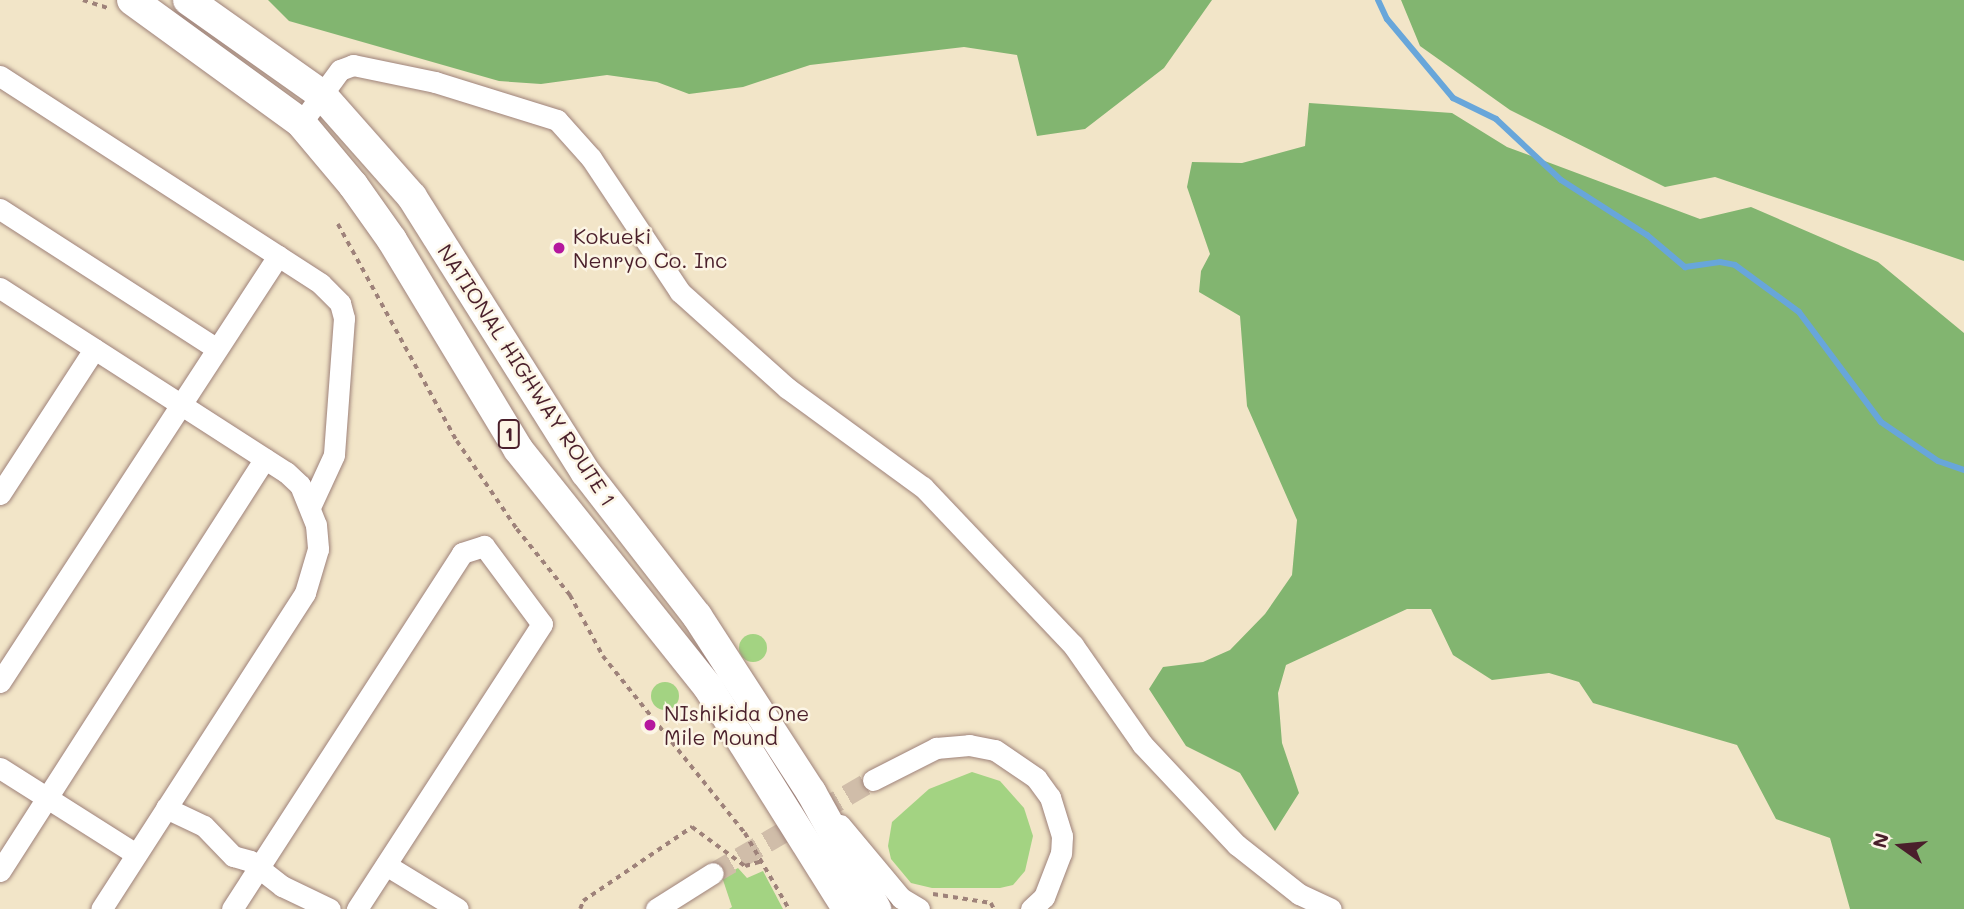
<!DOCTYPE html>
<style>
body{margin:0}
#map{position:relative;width:1964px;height:909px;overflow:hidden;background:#f2e5c8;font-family:Mali,sans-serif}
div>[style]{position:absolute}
.green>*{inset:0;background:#a3d382}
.round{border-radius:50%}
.forest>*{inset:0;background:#82b570}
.stream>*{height:6px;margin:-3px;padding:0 3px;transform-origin:3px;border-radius:3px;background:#68a6da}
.minor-tunnel>*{height:21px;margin-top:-10.5px;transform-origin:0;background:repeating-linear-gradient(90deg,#d0bda9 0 21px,transparent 0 31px)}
.path>*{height:3.5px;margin-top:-1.75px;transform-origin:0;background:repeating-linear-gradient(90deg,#9e827a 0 5px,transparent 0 10px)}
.roads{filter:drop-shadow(0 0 2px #9e827a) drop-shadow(0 0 2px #9e827a)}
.minor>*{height:21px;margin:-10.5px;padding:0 10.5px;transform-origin:10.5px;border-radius:10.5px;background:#fff}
.highway>*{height:30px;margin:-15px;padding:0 15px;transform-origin:15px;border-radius:15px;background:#fff}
.dots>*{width:19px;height:19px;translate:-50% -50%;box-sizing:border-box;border:4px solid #fcf5e5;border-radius:50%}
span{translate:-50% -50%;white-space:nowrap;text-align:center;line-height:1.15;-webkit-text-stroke:5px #fcf5e5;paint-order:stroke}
.shield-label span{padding:2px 5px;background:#fcf5e5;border:2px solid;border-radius:5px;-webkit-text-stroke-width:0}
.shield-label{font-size:19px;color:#4a1f2b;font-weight:700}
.poi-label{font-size:21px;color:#4a1f2b}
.left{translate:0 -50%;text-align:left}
.street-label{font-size:21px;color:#4a1f2b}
.north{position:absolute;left:1866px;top:811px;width:70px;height:70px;-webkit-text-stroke:5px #fcf5e5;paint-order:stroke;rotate:285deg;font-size:19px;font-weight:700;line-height:28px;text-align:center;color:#4a1f2b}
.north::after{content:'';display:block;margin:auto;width:24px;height:32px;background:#4a1f2b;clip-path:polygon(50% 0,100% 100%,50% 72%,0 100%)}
</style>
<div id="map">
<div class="green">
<i class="round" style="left:739px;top:634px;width:28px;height:28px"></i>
<i class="round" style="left:651px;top:682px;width:28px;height:28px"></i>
<i style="clip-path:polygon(972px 772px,1000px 781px,1024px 808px,1033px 836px,1025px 871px,1013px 885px,1000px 888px,932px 888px,911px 883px,891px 859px,888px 846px,892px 822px,929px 789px)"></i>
<i style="clip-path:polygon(738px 868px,747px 878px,763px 871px,783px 909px,729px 909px,732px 907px,722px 877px)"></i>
</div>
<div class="forest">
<i style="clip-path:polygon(268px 0,1212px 0,1164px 68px,1085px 129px,1037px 136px,1017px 55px,964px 47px,810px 65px,743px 87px,689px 94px,657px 82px,607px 75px,541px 84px,499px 81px,289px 21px)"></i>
<i style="clip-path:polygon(1401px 0,1964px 0,1964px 261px,1715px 177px,1665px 187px,1510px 110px,1420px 46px)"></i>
<i style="clip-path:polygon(1309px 103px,1452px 113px,1507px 147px,1700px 219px,1751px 207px,1878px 262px,1964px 333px,1964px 909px,1850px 909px,1830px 838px,1776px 819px,1737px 745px,1593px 703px,1579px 682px,1549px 673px,1492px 680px,1453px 655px,1431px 609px,1407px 609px,1286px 665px,1278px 693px,1282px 743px,1299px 793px,1275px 831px,1240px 773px,1186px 746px,1149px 689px,1163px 667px,1203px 662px,1230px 650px,1265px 614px,1292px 575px,1297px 520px,1247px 406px,1240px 316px,1199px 292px,1201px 271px,1210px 254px,1187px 187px,1192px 162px,1242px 163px,1305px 146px)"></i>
</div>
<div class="stream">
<i style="left:1378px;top:0;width:21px;rotate:65deg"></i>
<i style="left:1387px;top:19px;width:103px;rotate:50.1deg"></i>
<i style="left:1453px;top:98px;width:48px;rotate:26deg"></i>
<i style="left:1496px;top:119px;width:89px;rotate:43.2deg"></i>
<i style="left:1561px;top:180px;width:102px;rotate:32.6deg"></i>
<i style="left:1647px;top:235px;width:50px;rotate:40.1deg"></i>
<i style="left:1685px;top:267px;width:35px;rotate:-8deg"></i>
<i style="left:1720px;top:262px;width:15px;rotate:11deg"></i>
<i style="left:1735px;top:265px;width:79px;rotate:36.3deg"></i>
<i style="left:1799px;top:312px;width:137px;rotate:53.3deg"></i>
<i style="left:1881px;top:422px;width:69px;rotate:34.4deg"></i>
<i style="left:1938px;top:461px;width:28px;rotate:19deg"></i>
</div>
<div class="minor-tunnel">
<i style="left:713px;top:873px;width:185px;rotate:-30.2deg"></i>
</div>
<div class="path">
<i style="left:83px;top:0;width:29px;rotate:18deg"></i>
<i style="left:338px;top:224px;width:247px;rotate:61.3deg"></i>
<i style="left:457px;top:441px;width:107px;rotate:55.7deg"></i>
<i style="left:517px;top:529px;width:85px;rotate:51.2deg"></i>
<i style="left:570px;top:595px;width:69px;rotate:61.6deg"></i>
<i style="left:603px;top:656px;width:227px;rotate:51.3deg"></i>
<i style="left:745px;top:833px;width:88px;rotate:59.9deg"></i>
<i style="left:933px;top:894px;width:59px;rotate:8.8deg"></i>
<i style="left:991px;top:903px;width:7px;rotate:63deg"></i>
<i style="left:580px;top:909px;width:9px;rotate:-69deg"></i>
<i style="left:583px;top:901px;width:132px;rotate:-34.2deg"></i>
<i style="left:692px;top:827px;width:66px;rotate:36.3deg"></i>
<i style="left:745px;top:866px;width:18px;rotate:-16deg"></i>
</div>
<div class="roads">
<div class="minor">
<i style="left:0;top:76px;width:382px;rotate:32.9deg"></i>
<i style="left:321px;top:284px;width:27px;rotate:45deg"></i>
<i style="left:340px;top:303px;width:16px;rotate:75deg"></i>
<i style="left:344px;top:318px;width:137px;rotate:94.2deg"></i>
<i style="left:334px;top:455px;width:55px;rotate:114.7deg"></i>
<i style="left:301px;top:123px;width:66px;rotate:-53.7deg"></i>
<i style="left:340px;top:70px;width:14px;rotate:-21deg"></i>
<i style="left:353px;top:65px;width:84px;rotate:11.7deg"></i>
<i style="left:435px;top:82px;width:128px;rotate:17.3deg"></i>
<i style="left:557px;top:120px;width:51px;rotate:48.2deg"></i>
<i style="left:591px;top:158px;width:161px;rotate:56.4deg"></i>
<i style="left:680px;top:292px;width:144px;rotate:41.9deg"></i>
<i style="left:787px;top:388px;width:168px;rotate:36.1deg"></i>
<i style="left:923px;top:487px;width:218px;rotate:46.5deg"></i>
<i style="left:1073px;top:645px;width:121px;rotate:55.1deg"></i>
<i style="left:1142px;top:744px;width:139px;rotate:46.8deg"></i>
<i style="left:1237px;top:845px;width:79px;rotate:38.3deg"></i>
<i style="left:1299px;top:894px;width:35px;rotate:25deg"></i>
<i style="left:0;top:209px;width:257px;rotate:32.8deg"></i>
<i style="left:0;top:288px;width:340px;rotate:32.8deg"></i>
<i style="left:286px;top:472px;width:19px;rotate:43deg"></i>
<i style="left:300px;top:485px;width:43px;rotate:68.2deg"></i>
<i style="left:316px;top:525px;width:24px;rotate:85deg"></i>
<i style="left:318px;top:549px;width:46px;rotate:106.5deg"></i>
<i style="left:305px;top:593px;width:376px;rotate:122.8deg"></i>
<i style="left:0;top:494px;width:173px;rotate:-57deg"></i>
<i style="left:0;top:682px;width:509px;rotate:-56.87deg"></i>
<i style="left:0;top:768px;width:161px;rotate:32.3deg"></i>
<i style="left:873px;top:780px;width:71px;rotate:-26.9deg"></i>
<i style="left:936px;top:748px;width:33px;rotate:-5deg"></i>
<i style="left:969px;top:745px;width:26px;rotate:11deg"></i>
<i style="left:995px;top:750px;width:50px;rotate:34.3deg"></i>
<i style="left:1036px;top:778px;width:24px;rotate:54deg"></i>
<i style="left:1050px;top:797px;width:41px;rotate:72.9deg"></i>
<i style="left:1062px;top:836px;width:17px;rotate:93deg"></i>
<i style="left:1061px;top:853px;width:47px;rotate:111.1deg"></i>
<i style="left:1044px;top:897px;width:18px;rotate:137deg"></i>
<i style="left:166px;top:808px;width:42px;rotate:25.3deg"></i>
<i style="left:204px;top:826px;width:42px;rotate:46deg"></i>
<i style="left:233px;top:856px;width:18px;rotate:16deg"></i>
<i style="left:250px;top:861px;width:41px;rotate:38deg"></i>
<i style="left:282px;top:886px;width:53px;rotate:25.6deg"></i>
<i style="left:840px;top:825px;width:95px;rotate:50.1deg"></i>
<i style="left:901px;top:898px;width:21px;rotate:31deg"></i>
<i style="left:386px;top:865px;width:84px;rotate:31.4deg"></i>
<i style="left:0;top:871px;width:490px;rotate:-57.3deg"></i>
<i style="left:232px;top:909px;width:424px;rotate:-57.1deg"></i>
<i style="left:462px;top:553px;width:23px;rotate:-18deg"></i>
<i style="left:484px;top:546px;width:97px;rotate:53.4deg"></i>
<i style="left:542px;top:624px;width:340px;rotate:123deg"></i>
<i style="left:656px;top:909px;width:67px;rotate:-32.3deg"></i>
</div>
<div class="highway">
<i style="left:132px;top:0;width:209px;rotate:36deg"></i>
<i style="left:301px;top:123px;width:81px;rotate:50deg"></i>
<i style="left:353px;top:185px;width:67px;rotate:54.7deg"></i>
<i style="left:392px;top:240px;width:244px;rotate:58.9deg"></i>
<i style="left:518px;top:449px;width:305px;rotate:51.4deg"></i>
<i style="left:708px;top:687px;width:262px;rotate:57.9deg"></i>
<i style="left:188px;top:0;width:163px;rotate:35.3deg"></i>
<i style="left:321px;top:94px;width:137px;rotate:48.5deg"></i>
<i style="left:412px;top:197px;width:326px;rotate:57.8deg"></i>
<i style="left:586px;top:473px;width:181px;rotate:52.2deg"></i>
<i style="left:697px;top:616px;width:210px;rotate:57.1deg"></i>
<i style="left:811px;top:792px;width:134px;rotate:60.9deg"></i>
</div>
</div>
<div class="dots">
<i style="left:559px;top:248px;background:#b5179e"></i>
<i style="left:650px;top:725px;background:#b5179e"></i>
</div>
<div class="shield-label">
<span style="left:509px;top:434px">1</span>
</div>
<div class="poi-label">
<span class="left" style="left:573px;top:248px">Kokueki<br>Nenryo Co. Inc</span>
<span class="left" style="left:664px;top:725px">NIshikida One<br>Mile Mound</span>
</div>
<div class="street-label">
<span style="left:527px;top:375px;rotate:57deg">NATIONAL HIGHWAY ROUTE 1</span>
</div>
<div class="north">N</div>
</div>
